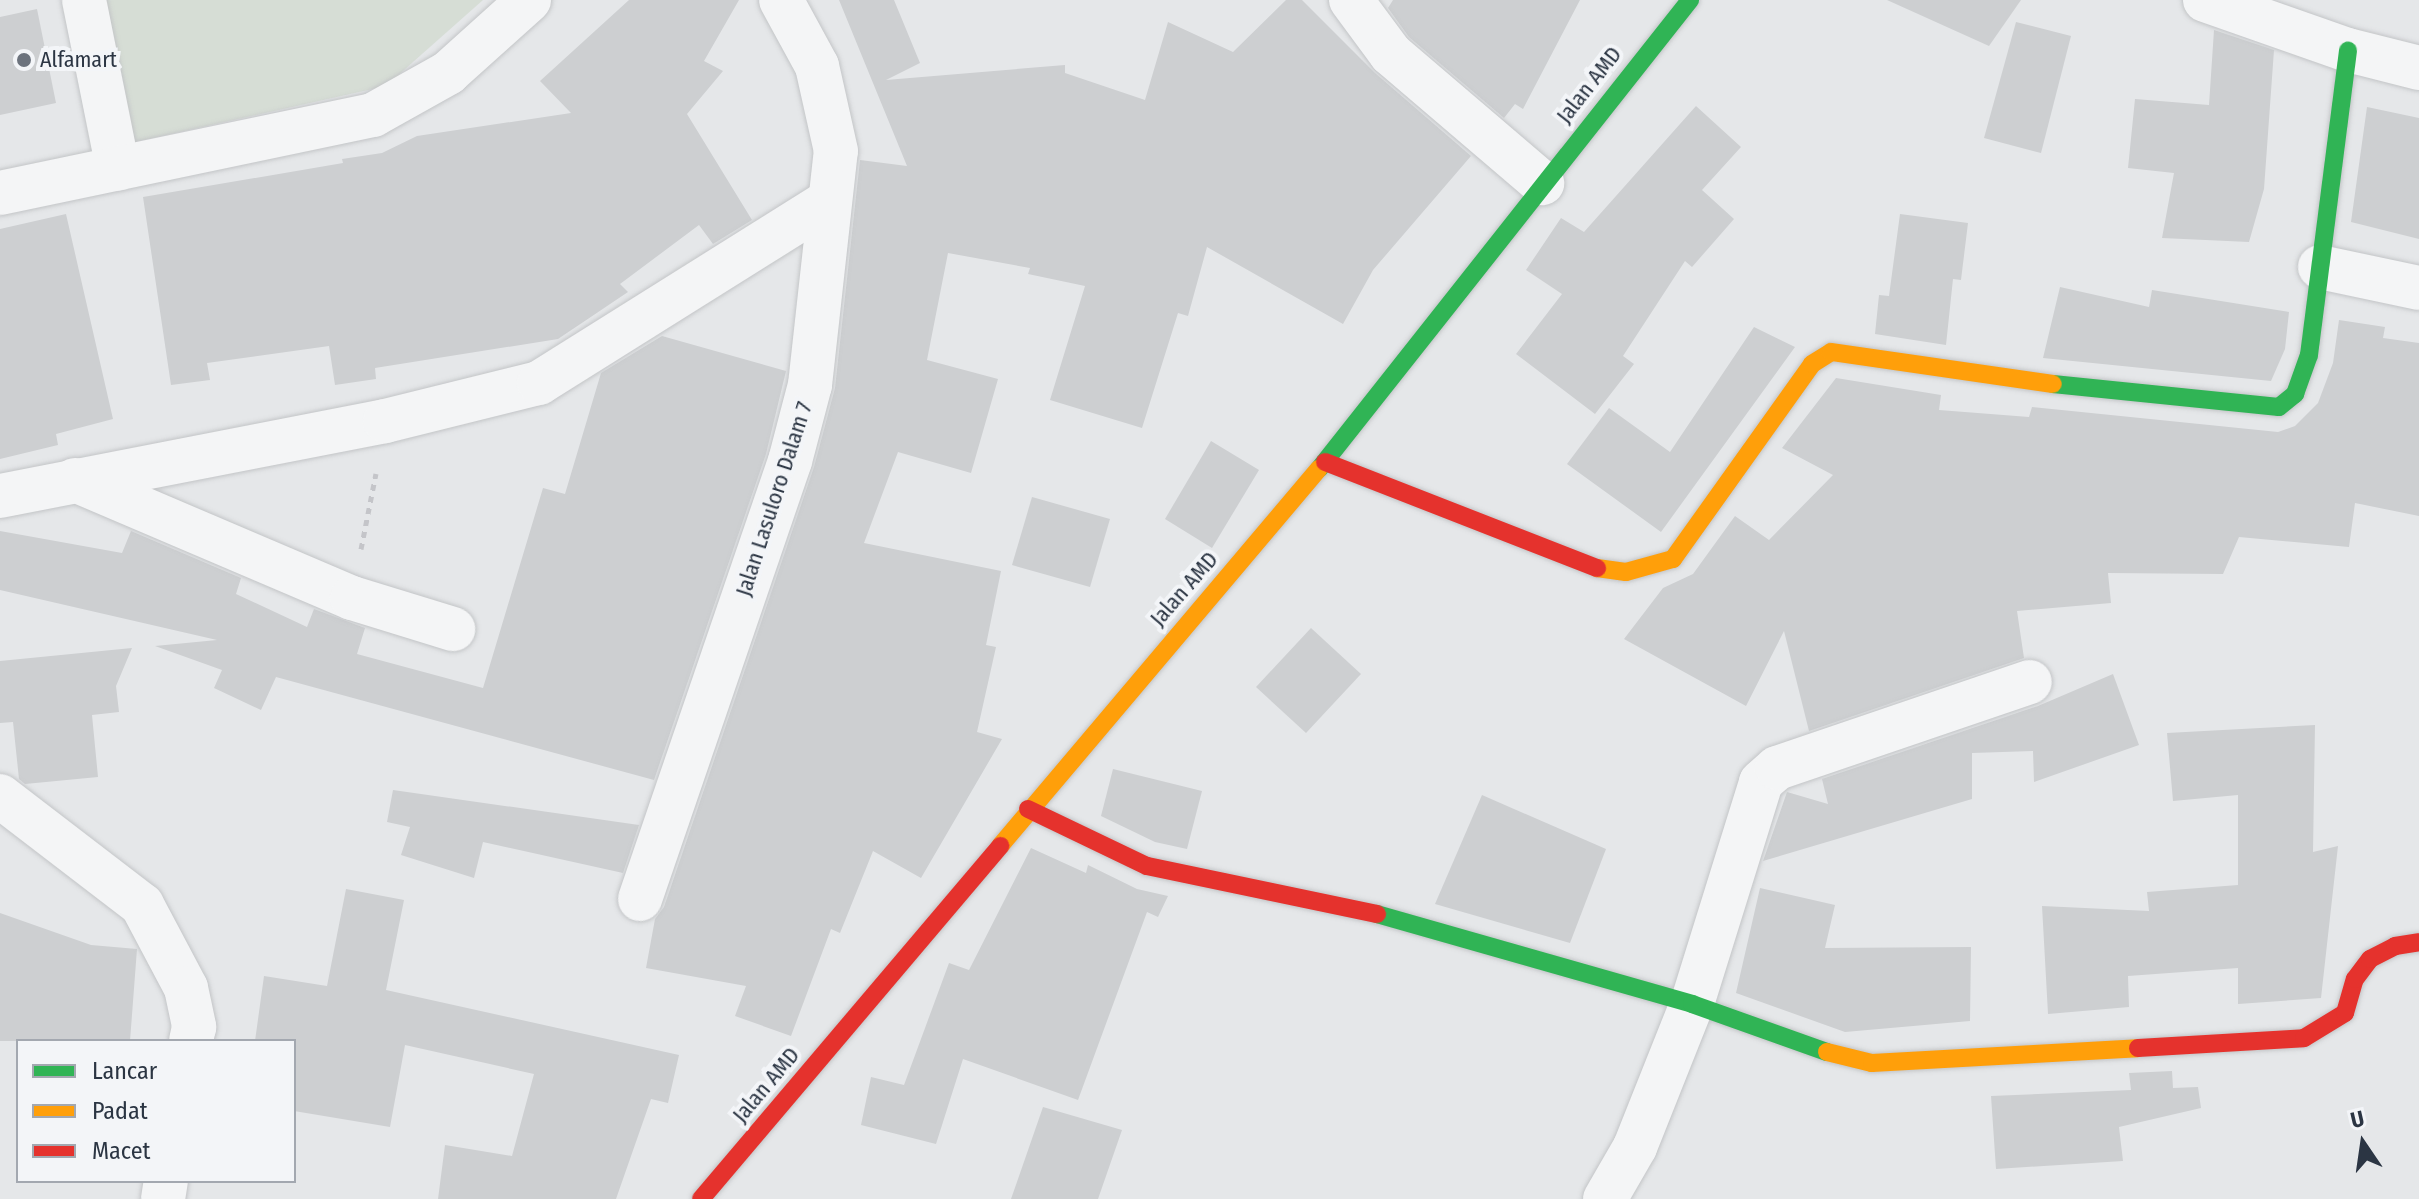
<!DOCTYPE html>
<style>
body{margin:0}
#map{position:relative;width:2419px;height:1199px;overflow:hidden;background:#e5e7e9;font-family:"Fira Sans Condensed",sans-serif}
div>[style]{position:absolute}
.green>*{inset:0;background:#d6ddd5}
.building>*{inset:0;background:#cdcfd1}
.path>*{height:5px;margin-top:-2.5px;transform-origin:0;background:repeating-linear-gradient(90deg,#c4c5c9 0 6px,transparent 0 12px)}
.roads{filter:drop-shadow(0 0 2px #c3c5c7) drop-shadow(0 0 2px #c3c5c7)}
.street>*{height:44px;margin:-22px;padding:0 22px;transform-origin:22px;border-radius:22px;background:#f4f5f6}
.fast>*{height:18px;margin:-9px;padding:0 9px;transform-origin:9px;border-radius:9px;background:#30b455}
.slow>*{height:18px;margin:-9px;padding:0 9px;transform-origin:9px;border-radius:9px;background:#ff9f0a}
.jam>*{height:18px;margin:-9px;padding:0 9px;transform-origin:9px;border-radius:9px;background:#e5322d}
.dots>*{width:22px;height:22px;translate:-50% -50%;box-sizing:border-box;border:4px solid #f3f5f8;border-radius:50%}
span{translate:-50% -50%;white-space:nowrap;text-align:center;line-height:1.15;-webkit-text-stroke:8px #f3f5f8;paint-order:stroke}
.poi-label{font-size:22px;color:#2b3543}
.left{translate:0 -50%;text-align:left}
.street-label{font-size:22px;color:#2b3543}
.legend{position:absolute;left:16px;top:1039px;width:280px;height:144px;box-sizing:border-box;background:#f3f5f8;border:2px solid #a3a8b0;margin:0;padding:10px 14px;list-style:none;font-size:24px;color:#2b3543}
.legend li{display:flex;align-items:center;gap:16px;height:40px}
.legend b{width:40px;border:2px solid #a3a8b0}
.north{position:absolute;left:2323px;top:1103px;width:80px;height:80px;-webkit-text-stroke:6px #f3f5f8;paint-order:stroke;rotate:347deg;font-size:22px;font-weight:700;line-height:32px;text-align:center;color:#2b3543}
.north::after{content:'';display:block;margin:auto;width:28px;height:36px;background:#2b3543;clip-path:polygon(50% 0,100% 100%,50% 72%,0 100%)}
</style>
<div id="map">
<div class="green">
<i style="clip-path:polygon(105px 0,483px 0,386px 86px,135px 142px)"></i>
</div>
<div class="building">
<i style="clip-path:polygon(629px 0,739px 0,704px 61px,723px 71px,687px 114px,752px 220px,713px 244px,699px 225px,620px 284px,628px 292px,558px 339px,375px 368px,376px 379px,335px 385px,329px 346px,207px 363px,210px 380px,171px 385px,143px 197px,343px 163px,342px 159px,382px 153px,417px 136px,571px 113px,540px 81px)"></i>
<i style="clip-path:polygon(839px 0,894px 0,920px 63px,886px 80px,1065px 65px,1065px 73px,1145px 100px,1168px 22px,1233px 52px,1286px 0,1302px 0,1375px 73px,1471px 156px,1373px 270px,1343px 324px,1207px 247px,1188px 316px,1178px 313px,1142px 428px,1050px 400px,1085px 286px,1028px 274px,1030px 268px,948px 253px,927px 360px,998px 379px,971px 473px,898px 452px,864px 543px,1001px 571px,986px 645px,996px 647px,977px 732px,1002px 739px,921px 878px,873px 851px,840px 933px,831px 929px,791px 1036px,735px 1016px,746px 986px,646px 968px,655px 919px,664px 907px,814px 467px,835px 388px,860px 160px,907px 166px)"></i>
<i style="clip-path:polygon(1393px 0,1580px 0,1523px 109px,1515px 104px,1504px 118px,1409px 37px,1388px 8px)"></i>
<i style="clip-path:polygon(1887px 0,2021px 0,1989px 46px)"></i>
<i style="clip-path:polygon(37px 9px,56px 103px,0 115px,0 17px)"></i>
<i style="clip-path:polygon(2016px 22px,2071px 36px,2041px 153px,1984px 138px)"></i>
<i style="clip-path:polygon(2214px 30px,2274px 50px,2264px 189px,2249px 242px,2162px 238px,2174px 173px,2128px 168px,2135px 99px,2209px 105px)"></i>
<i style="clip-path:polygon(1696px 106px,1741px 147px,1702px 190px,1734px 219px,1692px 267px,1685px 261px,1623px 356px,1634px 364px,1595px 414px,1516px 354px,1562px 294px,1526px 270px,1561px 218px,1584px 232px)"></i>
<i style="clip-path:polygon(2367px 107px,2419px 118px,2419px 239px,2351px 222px)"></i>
<i style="clip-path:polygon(66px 214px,113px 419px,56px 434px,58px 445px,0 459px,0 229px)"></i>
<i style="clip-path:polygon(1900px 214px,1968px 223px,1961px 280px,1953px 279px,1946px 345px,1875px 334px,1879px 295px,1889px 296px)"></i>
<i style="clip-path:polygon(2060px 287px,2149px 307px,2152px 290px,2289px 312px,2285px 349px,2271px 381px,2043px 358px)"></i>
<i style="clip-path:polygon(2339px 320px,2385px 327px,2383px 338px,2419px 343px,2419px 516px,2355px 503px,2349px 547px,2239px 537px,2223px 574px,2108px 573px,2111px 603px,2017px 611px,2024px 658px,1809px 731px,1784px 631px,1746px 706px,1624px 639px,1663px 588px,1693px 574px,1735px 516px,1769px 540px,1833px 475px,1782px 448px,1836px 378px,1941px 395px,1939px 410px,2029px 417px,2032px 407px,2278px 432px,2295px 426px,2318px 403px,2333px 363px)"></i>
<i style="clip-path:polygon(1754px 327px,1795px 347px,1661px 532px,1567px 464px,1609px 408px,1670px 452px)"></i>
<i style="clip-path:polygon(662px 336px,786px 371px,766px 454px,654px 780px,276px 677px,261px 710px,214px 688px,222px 670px,155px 646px,217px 640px,0 590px,0 531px,122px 553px,131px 531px,241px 578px,236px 594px,307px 627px,314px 609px,365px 628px,357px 654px,483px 688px,543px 488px,565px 494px,601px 373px)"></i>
<i style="clip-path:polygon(1211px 441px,1259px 470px,1212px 548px,1165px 519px)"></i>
<i style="clip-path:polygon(1032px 497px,1110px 519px,1090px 587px,1012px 565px)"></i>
<i style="clip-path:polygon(1311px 628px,1361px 674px,1306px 733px,1256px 687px)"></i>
<i style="clip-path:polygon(132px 648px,116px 686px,119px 712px,92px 715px,98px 777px,25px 784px,19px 779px,13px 722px,0 723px,0 661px)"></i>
<i style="clip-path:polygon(2113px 674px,2139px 745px,2034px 782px,2033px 751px,1972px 753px,1972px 799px,1763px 861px,1787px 792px,1828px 804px,1822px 779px,2038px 706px)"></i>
<i style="clip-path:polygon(2315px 725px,2313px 852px,2338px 846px,2321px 998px,2238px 1004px,2238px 968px,2128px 976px,2129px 1007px,2048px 1014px,2042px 906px,2149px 911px,2147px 892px,2238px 885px,2238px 795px,2173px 801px,2167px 733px)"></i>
<i style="clip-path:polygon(1113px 769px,1202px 791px,1187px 849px,1155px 842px,1101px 816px)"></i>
<i style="clip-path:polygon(393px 790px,421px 794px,639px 825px,623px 873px,483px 842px,474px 878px,401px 855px,410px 827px,387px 822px)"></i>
<i style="clip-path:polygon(1482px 795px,1606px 849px,1570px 943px,1435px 904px)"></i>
<i style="clip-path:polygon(1031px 848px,1086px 873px,1088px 865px,1137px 889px,1168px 896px,1158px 917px,1147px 912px,1078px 1100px,963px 1059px,936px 1144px,861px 1125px,871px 1077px,904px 1085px,949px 963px,969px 970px)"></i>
<i style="clip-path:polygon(1760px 888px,1835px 905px,1825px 948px,1971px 947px,1970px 1021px,1845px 1032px,1736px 993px)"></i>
<i style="clip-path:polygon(346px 889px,404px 900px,386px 990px,679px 1055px,668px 1103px,651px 1099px,616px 1199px,438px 1199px,445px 1145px,512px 1156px,534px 1074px,405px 1045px,390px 1127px,294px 1111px,294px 1041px,255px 1041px,264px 976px,327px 986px)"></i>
<i style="clip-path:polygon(0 913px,91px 945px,137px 949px,130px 1041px,0 1041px)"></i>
<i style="clip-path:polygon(2172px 1071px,2173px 1088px,2198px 1087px,2201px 1108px,2119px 1127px,2123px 1161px,1996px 1169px,1991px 1096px,2131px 1090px,2129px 1073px)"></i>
<i style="clip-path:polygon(1043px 1107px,1122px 1130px,1098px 1199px,1011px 1199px)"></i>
</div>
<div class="path">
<i style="left:361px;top:549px;width:77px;rotate:-78.8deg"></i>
</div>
<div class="roads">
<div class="street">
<i style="left:84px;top:0;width:172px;rotate:78.6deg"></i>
<i style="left:1351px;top:0;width:67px;rotate:53.5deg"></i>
<i style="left:1391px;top:54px;width:199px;rotate:40.5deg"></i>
<i style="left:2205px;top:0;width:151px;rotate:19.3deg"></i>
<i style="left:2348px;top:50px;width:73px;rotate:14.2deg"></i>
<i style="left:0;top:193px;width:381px;rotate:-11.8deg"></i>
<i style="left:373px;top:115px;width:86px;rotate:-29.2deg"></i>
<i style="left:448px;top:73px;width:109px;rotate:-42deg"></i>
<i style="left:2320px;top:267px;width:101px;rotate:12deg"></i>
<i style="left:75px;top:480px;width:301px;rotate:23.1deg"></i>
<i style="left:352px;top:598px;width:106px;rotate:17.1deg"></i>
<i style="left:0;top:496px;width:392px;rotate:-11deg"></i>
<i style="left:385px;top:421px;width:159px;rotate:-13.9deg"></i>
<i style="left:539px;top:383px;width:342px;rotate:-32.1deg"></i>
<i style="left:0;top:796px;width:179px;rotate:37.5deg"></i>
<i style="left:142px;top:905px;width:94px;rotate:62.1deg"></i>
<i style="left:186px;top:988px;width:40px;rotate:78deg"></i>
<i style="left:194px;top:1027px;width:14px;rotate:102deg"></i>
<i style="left:640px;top:899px;width:463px;rotate:-71.1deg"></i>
<i style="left:790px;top:461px;width:79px;rotate:-75.3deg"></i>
<i style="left:810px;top:385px;width:235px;rotate:-83.7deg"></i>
<i style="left:836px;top:151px;width:87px;rotate:-102.6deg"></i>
<i style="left:817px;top:66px;width:75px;rotate:-118.6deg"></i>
<i style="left:163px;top:1199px;width:18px;rotate:-81deg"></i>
<i style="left:1605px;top:1199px;width:60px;rotate:-60deg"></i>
<i style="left:1635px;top:1147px;width:154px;rotate:-68.3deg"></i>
<i style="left:1692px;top:1004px;width:232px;rotate:-72.7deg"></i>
<i style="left:1761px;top:782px;width:21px;rotate:-41deg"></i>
<i style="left:1777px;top:768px;width:267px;rotate:-18.8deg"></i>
</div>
<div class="fast">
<i style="left:2053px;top:384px;width:227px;rotate:5.8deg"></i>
<i style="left:2279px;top:407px;width:21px;rotate:-39deg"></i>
<i style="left:2295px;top:394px;width:41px;rotate:-70.3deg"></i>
<i style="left:2309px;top:355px;width:307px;rotate:-82.7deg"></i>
<i style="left:1319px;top:469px;width:598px;rotate:-51.65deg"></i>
<i style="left:1377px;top:914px;width:328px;rotate:15.9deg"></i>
<i style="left:1692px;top:1004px;width:143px;rotate:19.6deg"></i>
</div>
<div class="slow">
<i style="left:1597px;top:568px;width:29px;rotate:8deg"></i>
<i style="left:1626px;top:572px;width:49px;rotate:-15.5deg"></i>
<i style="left:1673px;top:559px;width:239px;rotate:-54.5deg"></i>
<i style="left:1812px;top:364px;width:22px;rotate:-32deg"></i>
<i style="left:1831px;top:352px;width:224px;rotate:8.2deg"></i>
<i style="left:1000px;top:846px;width:494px;rotate:-49.8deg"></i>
<i style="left:1827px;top:1052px;width:46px;rotate:13.7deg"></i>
<i style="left:1872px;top:1063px;width:266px;rotate:-3.2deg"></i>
</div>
<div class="jam">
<i style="left:1325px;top:462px;width:292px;rotate:21.3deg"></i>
<i style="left:1028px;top:809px;width:132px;rotate:25.6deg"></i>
<i style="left:1147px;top:866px;width:235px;rotate:11.8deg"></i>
<i style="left:2138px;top:1048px;width:166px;rotate:-3.4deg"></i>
<i style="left:2304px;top:1038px;width:48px;rotate:-31.4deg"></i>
<i style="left:2345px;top:1013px;width:35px;rotate:-74deg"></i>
<i style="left:2355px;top:979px;width:25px;rotate:-53deg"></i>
<i style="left:2370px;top:959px;width:28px;rotate:-27deg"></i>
<i style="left:2395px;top:946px;width:24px;rotate:-9deg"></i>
<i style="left:701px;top:1199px;width:463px;rotate:-49.7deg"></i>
</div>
</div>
<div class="dots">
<i style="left:24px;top:60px;background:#6c737d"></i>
</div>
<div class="poi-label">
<span class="left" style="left:40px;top:60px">Alfamart</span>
</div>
<div class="street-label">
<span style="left:1589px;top:85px;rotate:-52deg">Jalan AMD</span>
<span style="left:774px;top:499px;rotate:-72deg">Jalan Lasuloro Dalam 7</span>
<span style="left:1184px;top:589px;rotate:-49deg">Jalan AMD</span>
<span style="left:766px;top:1085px;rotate:-50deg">Jalan AMD</span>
</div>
<ul class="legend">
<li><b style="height:10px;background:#30b455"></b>Lancar</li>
<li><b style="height:10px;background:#ff9f0a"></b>Padat</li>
<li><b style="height:10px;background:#e5322d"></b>Macet</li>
</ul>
<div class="north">U</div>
</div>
